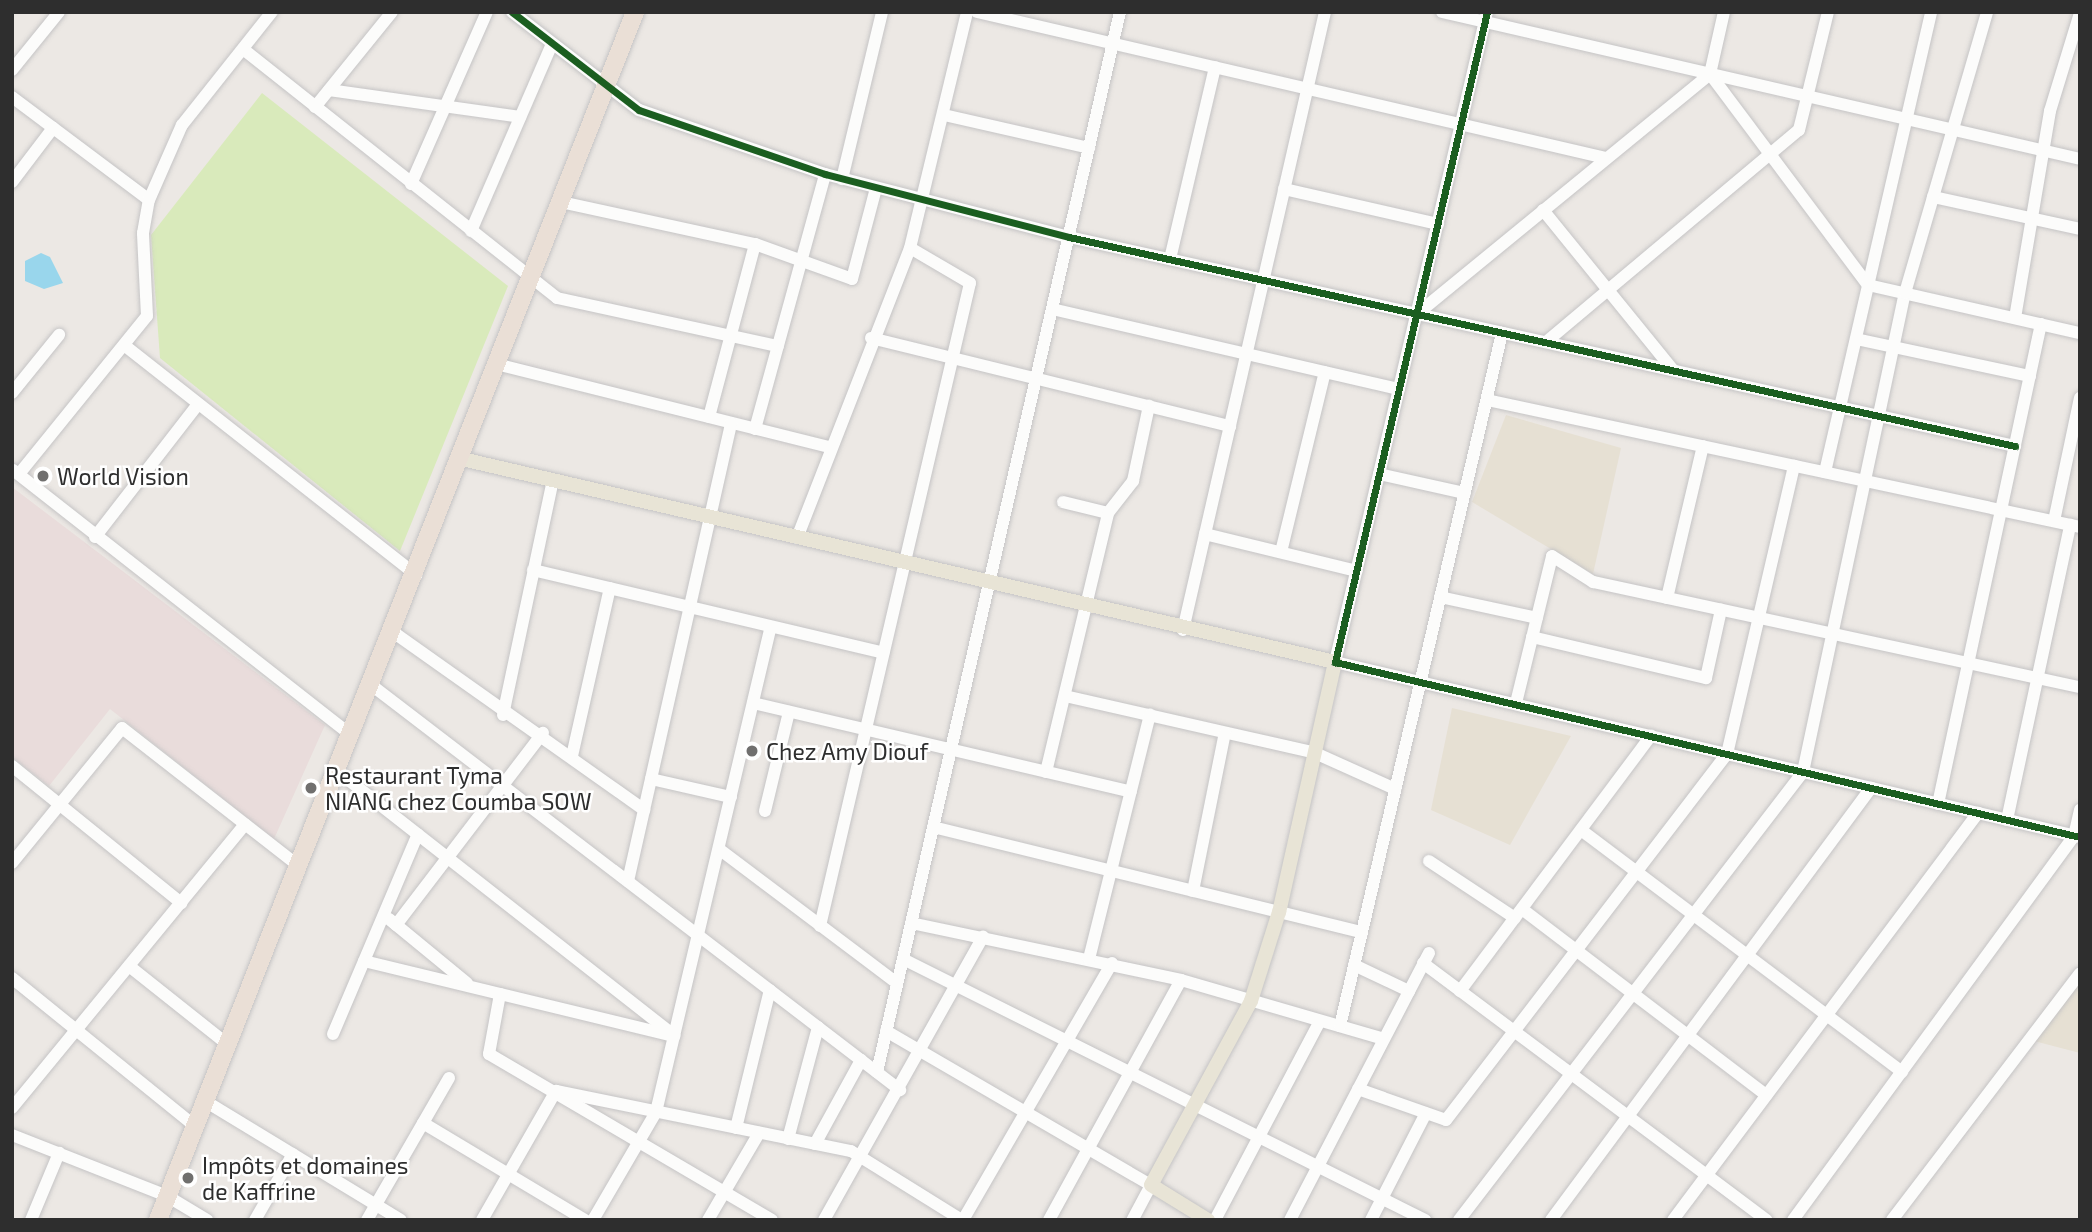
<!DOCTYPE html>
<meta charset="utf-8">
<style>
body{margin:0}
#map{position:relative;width:2092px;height:1232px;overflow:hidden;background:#ece8e4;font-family:"Exo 2",sans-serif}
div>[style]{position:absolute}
.education>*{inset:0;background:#e6e0d3}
.medical>*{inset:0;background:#e9dcdb}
.pitch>*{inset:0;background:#d9eabb}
.water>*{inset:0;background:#99d6ec}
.roads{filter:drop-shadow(0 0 2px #c5c4c5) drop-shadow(0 0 2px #c5c4c5)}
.minor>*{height:12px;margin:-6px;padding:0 6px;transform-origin:6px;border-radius:6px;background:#fcfcfb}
.major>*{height:14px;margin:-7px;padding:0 7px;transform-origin:7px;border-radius:7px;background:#e8e4d6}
.highway>*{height:18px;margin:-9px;padding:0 9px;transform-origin:9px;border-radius:9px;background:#eadfd6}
.cycleway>*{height:7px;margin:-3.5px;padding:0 3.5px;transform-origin:3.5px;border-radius:3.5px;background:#1b5e20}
.dots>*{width:19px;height:19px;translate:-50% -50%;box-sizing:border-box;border:4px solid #fff;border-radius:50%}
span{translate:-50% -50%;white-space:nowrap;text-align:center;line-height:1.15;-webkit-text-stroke:5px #fff;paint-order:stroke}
.poi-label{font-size:23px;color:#2e2e2e}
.left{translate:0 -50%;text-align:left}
.frame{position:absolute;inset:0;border:14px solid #2e2e2e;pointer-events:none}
</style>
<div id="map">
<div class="education">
<i style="clip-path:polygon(1506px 415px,1621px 448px,1593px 574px,1472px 502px)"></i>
<i style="clip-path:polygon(1452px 708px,1571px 736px,1510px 845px,1431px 810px)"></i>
<i style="clip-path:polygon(2080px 981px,2080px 1053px,2034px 1041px)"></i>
</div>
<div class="medical">
<i style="clip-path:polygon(12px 487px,325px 725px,274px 839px,110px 709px,49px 786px,12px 757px)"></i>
</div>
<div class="pitch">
<i style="clip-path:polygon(262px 93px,508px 286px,400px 551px,160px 358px,151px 235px)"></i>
</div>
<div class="water">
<i style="clip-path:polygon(41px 253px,50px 257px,63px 283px,44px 289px,25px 281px,25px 261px)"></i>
</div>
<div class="roads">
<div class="minor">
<i style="left:512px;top:12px;width:160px;rotate:37.7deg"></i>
<i style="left:639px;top:110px;width:197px;rotate:19deg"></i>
<i style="left:825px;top:174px;width:252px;rotate:14.5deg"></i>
<i style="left:1069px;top:237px;width:969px;rotate:12.46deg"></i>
<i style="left:977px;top:12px;width:646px;rotate:13.07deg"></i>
<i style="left:1442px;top:12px;width:655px;rotate:12.97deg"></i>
<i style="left:1487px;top:12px;width:668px;rotate:103.16deg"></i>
<i style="left:1335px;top:662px;width:765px;rotate:13.22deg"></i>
<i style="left:243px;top:49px;width:401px;rotate:38.4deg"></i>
<i style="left:557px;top:298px;width:226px;rotate:12.3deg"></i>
<i style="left:12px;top:70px;width:75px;rotate:-51deg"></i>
<i style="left:1710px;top:74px;width:264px;rotate:53.2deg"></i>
<i style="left:1868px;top:285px;width:217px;rotate:12.8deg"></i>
<i style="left:329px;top:90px;width:193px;rotate:8deg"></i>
<i style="left:12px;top:97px;width:171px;rotate:36.9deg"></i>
<i style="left:315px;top:107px;width:122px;rotate:-51deg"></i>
<i style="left:944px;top:115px;width:149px;rotate:12.8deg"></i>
<i style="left:842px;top:179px;width:172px;rotate:-76.5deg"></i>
<i style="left:12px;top:182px;width:68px;rotate:-52.8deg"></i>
<i style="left:411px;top:184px;width:188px;rotate:-66.2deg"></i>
<i style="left:1284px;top:189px;width:158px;rotate:12.8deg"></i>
<i style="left:1933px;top:197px;width:150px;rotate:12.3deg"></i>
<i style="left:565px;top:203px;width:194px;rotate:12.2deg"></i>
<i style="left:755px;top:244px;width:103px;rotate:19.8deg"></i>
<i style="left:852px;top:279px;width:94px;rotate:-75.2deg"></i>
<i style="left:1543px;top:210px;width:206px;rotate:50.9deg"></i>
<i style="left:471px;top:231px;width:204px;rotate:-66.6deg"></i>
<i style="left:1170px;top:259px;width:197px;rotate:-76.8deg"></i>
<i style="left:1052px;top:309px;width:356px;rotate:13deg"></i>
<i style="left:1417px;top:314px;width:379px;rotate:-39.3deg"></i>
<i style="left:1710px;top:74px;width:64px;rotate:-77.3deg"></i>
<i style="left:2015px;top:318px;width:210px;rotate:-80.4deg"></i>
<i style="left:2050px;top:111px;width:102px;rotate:-73deg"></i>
<i style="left:871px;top:338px;width:370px;rotate:13.8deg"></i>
<i style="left:1856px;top:339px;width:178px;rotate:12deg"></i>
<i style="left:1546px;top:342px;width:330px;rotate:-40deg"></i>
<i style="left:1799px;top:130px;width:122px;rotate:-76.2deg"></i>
<i style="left:124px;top:345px;width:372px;rotate:38.2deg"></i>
<i style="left:500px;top:365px;width:340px;rotate:14deg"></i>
<i style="left:12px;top:393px;width:75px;rotate:-51deg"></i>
<i style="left:1487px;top:400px;width:606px;rotate:12.09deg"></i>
<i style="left:709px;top:417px;width:179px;rotate:-75.1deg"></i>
<i style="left:755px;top:429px;width:264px;rotate:-74.6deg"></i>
<i style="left:13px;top:470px;width:429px;rotate:38.1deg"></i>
<i style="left:1825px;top:472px;width:472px;rotate:-77deg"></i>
<i style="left:19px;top:474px;width:203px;rotate:-51deg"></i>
<i style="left:147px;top:316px;width:83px;rotate:-92.8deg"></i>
<i style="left:143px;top:233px;width:34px;rotate:-80deg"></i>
<i style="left:149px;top:200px;width:82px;rotate:-66.3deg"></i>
<i style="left:182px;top:125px;width:144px;rotate:-51.5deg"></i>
<i style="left:1379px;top:474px;width:88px;rotate:12.5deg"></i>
<i style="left:1063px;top:502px;width:46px;rotate:13.7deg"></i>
<i style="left:2054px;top:521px;width:126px;rotate:-78.1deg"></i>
<i style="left:1205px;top:534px;width:156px;rotate:13.7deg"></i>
<i style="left:95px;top:537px;width:168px;rotate:-52.2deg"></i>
<i style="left:797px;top:538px;width:311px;rotate:-68.7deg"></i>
<i style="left:910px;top:248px;width:243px;rotate:-76.4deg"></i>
<i style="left:1281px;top:552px;width:185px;rotate:-76.3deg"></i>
<i style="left:533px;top:570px;width:360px;rotate:13.3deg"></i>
<i style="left:1440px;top:597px;width:99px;rotate:12.2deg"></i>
<i style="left:1667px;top:598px;width:156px;rotate:-76.7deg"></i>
<i style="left:1183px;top:630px;width:634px;rotate:-77.06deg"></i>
<i style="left:393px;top:632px;width:308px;rotate:35.3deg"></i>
<i style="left:1532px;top:637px;width:179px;rotate:13.3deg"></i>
<i style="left:1706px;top:678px;width:70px;rotate:-77.6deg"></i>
<i style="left:370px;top:684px;width:668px;rotate:37.45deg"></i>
<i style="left:1065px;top:696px;width:256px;rotate:12.8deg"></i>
<i style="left:1315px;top:753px;width:88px;rotate:24.2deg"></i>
<i style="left:753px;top:703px;width:388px;rotate:13.2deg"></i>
<i style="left:1516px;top:703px;width:151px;rotate:-76.2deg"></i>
<i style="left:1552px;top:556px;width:49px;rotate:32.4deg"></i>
<i style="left:1593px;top:582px;width:498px;rotate:12.2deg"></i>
<i style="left:503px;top:715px;width:240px;rotate:-78deg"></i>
<i style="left:572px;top:756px;width:172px;rotate:-77.3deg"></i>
<i style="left:12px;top:766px;width:218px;rotate:39deg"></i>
<i style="left:337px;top:771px;width:429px;rotate:38.1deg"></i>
<i style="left:1046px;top:772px;width:266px;rotate:-76.5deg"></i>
<i style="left:1108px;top:513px;width:41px;rotate:-52deg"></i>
<i style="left:1133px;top:481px;width:77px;rotate:-78deg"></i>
<i style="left:651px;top:779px;width:82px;rotate:12.7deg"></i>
<i style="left:1938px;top:804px;width:491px;rotate:-77.9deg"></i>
<i style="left:765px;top:811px;width:102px;rotate:-76.4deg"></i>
<i style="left:2007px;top:820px;width:302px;rotate:-77.9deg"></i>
<i style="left:933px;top:827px;width:442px;rotate:13.8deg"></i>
<i style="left:1581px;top:830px;width:402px;rotate:37deg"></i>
<i style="left:719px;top:849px;width:223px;rotate:37deg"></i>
<i style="left:1429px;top:861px;width:103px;rotate:33.5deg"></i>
<i style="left:12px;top:863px;width:174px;rotate:-50.8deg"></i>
<i style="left:122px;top:728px;width:226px;rotate:38deg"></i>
<i style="left:628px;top:881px;width:469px;rotate:-77.3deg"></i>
<i style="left:1193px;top:891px;width:161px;rotate:-78.6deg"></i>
<i style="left:1522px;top:909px;width:307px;rotate:37.3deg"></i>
<i style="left:389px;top:919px;width:101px;rotate:39.4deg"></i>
<i style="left:911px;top:923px;width:276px;rotate:11.9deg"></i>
<i style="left:1181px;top:980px;width:211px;rotate:16.2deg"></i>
<i style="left:396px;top:925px;width:242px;rotate:-52.6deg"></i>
<i style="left:820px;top:926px;width:660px;rotate:-76.87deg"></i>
<i style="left:970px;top:283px;width:69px;rotate:-149.7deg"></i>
<i style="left:903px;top:959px;width:584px;rotate:26.57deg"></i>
<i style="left:1089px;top:959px;width:252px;rotate:-76deg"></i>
<i style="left:364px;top:961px;width:315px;rotate:13.6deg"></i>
<i style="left:1423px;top:963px;width:429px;rotate:36.8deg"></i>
<i style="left:1354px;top:965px;width:61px;rotate:25.3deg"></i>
<i style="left:129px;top:966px;width:125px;rotate:38.5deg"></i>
<i style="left:12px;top:978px;width:235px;rotate:39deg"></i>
<i style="left:1460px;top:991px;width:319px;rotate:-53.2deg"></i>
<i style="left:500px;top:994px;width:61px;rotate:100.4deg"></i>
<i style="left:489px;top:1054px;width:328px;rotate:30.4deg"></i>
<i style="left:1340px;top:1026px;width:712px;rotate:-76.84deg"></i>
<i style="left:886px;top:1031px;width:306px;rotate:30.2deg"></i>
<i style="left:1151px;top:1185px;width:40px;rotate:118deg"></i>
<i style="left:333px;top:1034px;width:217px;rotate:-67deg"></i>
<i style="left:877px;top:1072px;width:1087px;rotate:-77.09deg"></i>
<i style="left:1358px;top:1089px;width:93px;rotate:19.4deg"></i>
<i style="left:1446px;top:1120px;width:461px;rotate:-52.5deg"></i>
<i style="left:1727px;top:754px;width:296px;rotate:-76.9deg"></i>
<i style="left:556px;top:1091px;width:301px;rotate:11.5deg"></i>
<i style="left:851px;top:1151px;width:131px;rotate:31.9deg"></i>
<i style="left:205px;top:1101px;width:229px;rotate:31.3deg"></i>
<i style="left:12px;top:1108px;width:367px;rotate:-50.6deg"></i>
<i style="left:423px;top:1123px;width:189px;rotate:30.9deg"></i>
<i style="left:736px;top:1128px;width:142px;rotate:-76.2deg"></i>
<i style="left:12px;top:1135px;width:167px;rotate:21.5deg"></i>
<i style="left:167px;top:1196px;width:47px;rotate:31deg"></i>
<i style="left:788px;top:1139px;width:116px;rotate:-75deg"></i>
<i style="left:815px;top:1144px;width:96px;rotate:-61.3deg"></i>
<i style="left:31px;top:1220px;width:73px;rotate:-67.3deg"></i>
<i style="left:255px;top:1220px;width:76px;rotate:-60.1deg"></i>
<i style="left:367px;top:1220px;width:164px;rotate:-60deg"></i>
<i style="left:482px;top:1220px;width:149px;rotate:-60.2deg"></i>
<i style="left:593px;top:1220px;width:125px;rotate:-59.7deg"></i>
<i style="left:656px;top:1112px;width:498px;rotate:-76.7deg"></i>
<i style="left:708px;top:1220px;width:101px;rotate:-59.6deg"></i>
<i style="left:824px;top:1220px;width:325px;rotate:-60.7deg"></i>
<i style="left:963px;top:1220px;width:297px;rotate:-59.9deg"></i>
<i style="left:1049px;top:1220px;width:274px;rotate:-61.2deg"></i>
<i style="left:1215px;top:1220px;width:225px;rotate:-62.2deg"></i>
<i style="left:1290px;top:1220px;width:301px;rotate:-62.5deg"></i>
<i style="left:1371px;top:1220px;width:120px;rotate:-62.8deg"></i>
<i style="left:1459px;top:1220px;width:565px;rotate:-52.48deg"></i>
<i style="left:1803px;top:772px;width:490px;rotate:-78deg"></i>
<i style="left:1905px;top:293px;width:293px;rotate:-73.7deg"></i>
<i style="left:1551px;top:1220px;width:538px;rotate:-53.47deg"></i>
<i style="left:1673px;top:1220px;width:509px;rotate:-53.15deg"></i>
<i style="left:1793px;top:1220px;width:476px;rotate:-53.8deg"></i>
<i style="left:2074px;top:836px;width:27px;rotate:-77deg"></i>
<i style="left:1892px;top:1220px;width:310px;rotate:-52.7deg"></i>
</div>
<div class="major">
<i style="left:462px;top:459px;width:896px;rotate:13.09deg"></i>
<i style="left:1335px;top:662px;width:256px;rotate:102.6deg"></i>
<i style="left:1279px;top:912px;width:93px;rotate:107.5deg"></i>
<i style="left:1251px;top:1001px;width:209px;rotate:118.5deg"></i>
<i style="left:1151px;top:1185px;width:67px;rotate:31.6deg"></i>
</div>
<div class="highway">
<i style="left:158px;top:1220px;width:1299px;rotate:-68.45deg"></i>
</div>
</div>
<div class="cycleway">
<i style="left:512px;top:12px;width:160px;rotate:37.7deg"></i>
<i style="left:639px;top:110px;width:197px;rotate:19deg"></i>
<i style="left:825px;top:174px;width:252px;rotate:14.5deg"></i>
<i style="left:1069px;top:237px;width:969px;rotate:12.46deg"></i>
<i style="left:1487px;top:12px;width:668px;rotate:103.16deg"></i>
<i style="left:1335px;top:662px;width:765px;rotate:13.22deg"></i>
</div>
<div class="dots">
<i style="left:43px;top:476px;background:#706f6e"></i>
<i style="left:752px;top:751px;background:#706f6e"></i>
<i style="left:311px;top:788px;background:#706f6e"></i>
<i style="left:188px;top:1178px;background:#706f6e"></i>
</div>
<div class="poi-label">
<span class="left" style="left:57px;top:476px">World Vision</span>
<span class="left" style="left:766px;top:751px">Chez Amy Diouf</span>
<span class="left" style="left:325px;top:788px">Restaurant Tyma<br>NIANG chez Coumba SOW</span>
<span class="left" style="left:202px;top:1178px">Impôts et domaines<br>de Kaffrine</span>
</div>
<div class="frame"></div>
</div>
